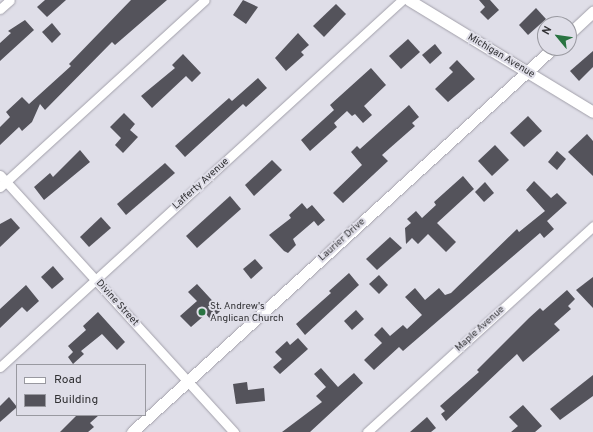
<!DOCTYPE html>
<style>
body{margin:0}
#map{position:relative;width:593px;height:432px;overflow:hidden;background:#dfdee8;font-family:Overpass,sans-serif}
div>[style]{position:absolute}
.building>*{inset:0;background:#54535b}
.roads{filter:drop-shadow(0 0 1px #a2a0aa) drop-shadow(0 0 1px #a2a0aa)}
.minor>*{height:9px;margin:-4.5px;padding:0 4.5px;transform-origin:4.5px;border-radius:4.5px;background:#fff}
.tertiary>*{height:11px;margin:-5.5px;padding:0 5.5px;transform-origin:5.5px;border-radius:5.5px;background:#fff}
.dots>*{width:11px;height:11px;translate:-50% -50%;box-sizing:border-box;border:2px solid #dfdee8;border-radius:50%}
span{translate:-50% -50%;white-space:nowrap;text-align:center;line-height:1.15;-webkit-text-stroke:4px #dfdee8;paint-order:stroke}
.street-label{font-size:10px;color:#313134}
.poi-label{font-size:10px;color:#313134}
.left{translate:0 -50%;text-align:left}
.legend{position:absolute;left:16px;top:364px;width:130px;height:52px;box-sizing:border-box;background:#dfdee8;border:1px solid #9999a0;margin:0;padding:5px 7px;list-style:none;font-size:12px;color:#313134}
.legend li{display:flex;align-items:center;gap:8px;height:20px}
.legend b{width:20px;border:1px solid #9999a0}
.north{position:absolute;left:537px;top:16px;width:40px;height:40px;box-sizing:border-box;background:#dfdee8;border:1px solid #9999a0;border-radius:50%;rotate:299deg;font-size:11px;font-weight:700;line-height:16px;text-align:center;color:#313134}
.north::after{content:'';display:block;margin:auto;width:14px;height:18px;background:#297341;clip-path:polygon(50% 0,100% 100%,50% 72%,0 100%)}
</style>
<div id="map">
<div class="building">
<i style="clip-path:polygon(45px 0,66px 0,47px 17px,37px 7px)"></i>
<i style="clip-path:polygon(131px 0,167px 0,115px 45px,112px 42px,45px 110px,40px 104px,32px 122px,22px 131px,19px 127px,0 145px,0 127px,10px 117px,6px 112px,22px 97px,29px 104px,71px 66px,69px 64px)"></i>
<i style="clip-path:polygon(243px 0,258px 7px,246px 24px,233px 15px)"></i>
<i style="clip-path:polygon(479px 0,490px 0,499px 10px,488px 20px,480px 12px,485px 7px)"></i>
<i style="clip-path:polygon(336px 4px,346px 14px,324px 37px,313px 26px)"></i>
<i style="clip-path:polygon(536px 8px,546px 19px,528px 35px,519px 25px)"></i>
<i style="clip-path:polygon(25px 20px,34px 30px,0 61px,0 43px,11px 33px,8px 31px)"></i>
<i style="clip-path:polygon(52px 23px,61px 34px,52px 43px,42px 32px)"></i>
<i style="clip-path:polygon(298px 33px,309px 45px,301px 52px,304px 55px,286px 71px,275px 58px)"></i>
<i style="clip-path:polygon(408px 39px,420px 52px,401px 69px,389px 56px)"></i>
<i style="clip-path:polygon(435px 44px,442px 53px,430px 64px,422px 55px)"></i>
<i style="clip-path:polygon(593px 51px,593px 67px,579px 81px,570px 71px)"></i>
<i style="clip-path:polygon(183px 54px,201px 73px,192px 82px,186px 76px,152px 108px,141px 96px,175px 68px,172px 65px)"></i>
<i style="clip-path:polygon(457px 60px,475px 79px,448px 102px,435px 89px,453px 72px,449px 68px)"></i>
<i style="clip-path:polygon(371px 68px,386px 85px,364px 106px,372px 115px,363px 123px,355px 114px,352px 116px,347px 111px,334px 123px,337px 127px,310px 151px,301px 140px,334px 110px,330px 105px)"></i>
<i style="clip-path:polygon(258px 78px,267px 88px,246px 107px,243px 104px,185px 157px,175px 146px,229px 98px,232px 101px)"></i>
<i style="clip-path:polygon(409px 105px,419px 117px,412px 123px,415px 126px,382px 155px,388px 161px,343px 203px,333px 193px,362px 165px,351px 152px,357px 146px,360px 149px)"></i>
<i style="clip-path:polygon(124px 113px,135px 124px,130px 130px,138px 137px,123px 153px,115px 145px,121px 138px,110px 127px)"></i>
<i style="clip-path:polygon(528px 116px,542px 131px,524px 147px,510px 133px)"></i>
<i style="clip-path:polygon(587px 134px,593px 141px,593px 176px,568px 152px)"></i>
<i style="clip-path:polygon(495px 145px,509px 160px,492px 176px,478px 161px)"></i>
<i style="clip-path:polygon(80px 150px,90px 162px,44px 200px,34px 187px,50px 173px,53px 177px)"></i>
<i style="clip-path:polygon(557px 151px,566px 159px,557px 170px,548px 162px)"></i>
<i style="clip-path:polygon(272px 160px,282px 170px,254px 196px,245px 185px)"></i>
<i style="clip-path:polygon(165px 163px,175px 173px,126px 215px,117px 204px)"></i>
<i style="clip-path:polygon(463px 176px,474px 189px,437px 223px,456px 242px,446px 252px,428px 234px,418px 244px,412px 238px,406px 244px,405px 228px,411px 223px,407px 219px,416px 211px,422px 218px,436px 205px,434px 202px)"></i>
<i style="clip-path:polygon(534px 181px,551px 198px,557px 193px,567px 203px,547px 221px,554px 229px,544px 238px,540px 233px,403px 351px,399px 347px,374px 370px,364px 360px,382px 343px,374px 335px,382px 327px,390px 336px,403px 325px,407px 329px,422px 315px,405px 297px,415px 288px,425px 300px,439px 288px,445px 295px,451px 293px,517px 229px,519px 232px,545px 211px,526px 190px)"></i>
<i style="clip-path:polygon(485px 182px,494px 193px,484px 202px,475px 192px)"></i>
<i style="clip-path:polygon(230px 196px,241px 209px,197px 248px,186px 236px)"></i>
<i style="clip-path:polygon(302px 203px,307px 209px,312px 205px,325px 220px,318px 226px,314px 221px,293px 239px,296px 245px,288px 253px,284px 251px,269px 235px,291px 218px,289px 215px)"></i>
<i style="clip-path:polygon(101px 217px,111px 228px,89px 247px,80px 237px)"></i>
<i style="clip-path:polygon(11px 218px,20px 228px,0 247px,0 224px)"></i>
<i style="clip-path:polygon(390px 237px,402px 248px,377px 270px,366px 259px)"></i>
<i style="clip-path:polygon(255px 259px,263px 268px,251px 279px,243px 269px)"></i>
<i style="clip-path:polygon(53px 266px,64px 279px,52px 289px,41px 277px)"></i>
<i style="clip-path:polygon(349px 273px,359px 285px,305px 335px,296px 324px,331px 293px,329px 291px)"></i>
<i style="clip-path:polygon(379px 275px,388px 285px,379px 294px,369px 284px)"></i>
<i style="clip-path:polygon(593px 277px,593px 308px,576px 290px)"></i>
<i style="clip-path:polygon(197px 284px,221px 310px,211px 320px,206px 314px,191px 327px,180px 316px,197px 301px,188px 292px)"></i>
<i style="clip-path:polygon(26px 285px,39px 301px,27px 312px,22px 307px,0 328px,0 309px)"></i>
<i style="clip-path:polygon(567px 290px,575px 299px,568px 306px,571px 309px,554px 324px,560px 330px,523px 362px,517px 354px,446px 421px,441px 414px,445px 411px,440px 406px,479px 372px,477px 370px,529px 318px,540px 308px,543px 311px)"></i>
<i style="clip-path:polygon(356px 310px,364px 319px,352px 330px,344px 321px)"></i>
<i style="clip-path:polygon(98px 312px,125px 342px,117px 350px,102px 334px,81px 351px,84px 354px,73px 364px,68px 357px,73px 352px,68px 346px,86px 330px,83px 326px)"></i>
<i style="clip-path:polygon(298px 338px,308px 349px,280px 374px,273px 367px,282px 359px,275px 352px,287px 341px,290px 345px)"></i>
<i style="clip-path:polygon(321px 368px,338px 387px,354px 373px,363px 383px,310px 432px,282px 432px,322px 402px,316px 396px,326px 387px,314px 374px)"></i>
<i style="clip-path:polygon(593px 375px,593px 396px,560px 420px,550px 409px)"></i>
<i style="clip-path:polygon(247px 382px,248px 390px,264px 388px,265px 401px,236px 404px,233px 384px)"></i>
<i style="clip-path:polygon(9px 397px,17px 407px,0 422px,0 406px)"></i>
<i style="clip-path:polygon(523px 405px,542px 426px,535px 432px,511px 432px,518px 426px,509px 417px)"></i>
<i style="clip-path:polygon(77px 415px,99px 415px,90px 423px,94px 427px,88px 432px,60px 432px)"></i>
<i style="clip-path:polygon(427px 417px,436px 428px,431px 432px,410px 432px)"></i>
</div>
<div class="roads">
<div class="minor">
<i style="left:0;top:9px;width:13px;rotate:-42deg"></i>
<i style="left:0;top:175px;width:348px;rotate:47.7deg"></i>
<i style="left:0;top:187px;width:277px;rotate:-42.4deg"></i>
<i style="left:0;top:367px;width:544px;rotate:-42.39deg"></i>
<i style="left:367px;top:432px;width:306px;rotate:-42.3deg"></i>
</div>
<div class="tertiary">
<i style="left:409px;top:0;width:215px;rotate:31.3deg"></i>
<i style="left:569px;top:34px;width:33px;rotate:-43deg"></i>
<i style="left:132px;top:432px;width:570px;rotate:-42.37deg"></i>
</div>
</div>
<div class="dots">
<i style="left:202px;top:312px;background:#297341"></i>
</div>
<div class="street-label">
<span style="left:501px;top:56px;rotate:31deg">Michigan Avenue</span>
<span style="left:201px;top:184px;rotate:-42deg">Lafferty Avenue</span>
<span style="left:342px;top:240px;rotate:-42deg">Laurier Drive</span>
<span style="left:117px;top:303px;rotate:48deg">Divine Street</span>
<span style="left:480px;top:329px;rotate:-42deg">Maple Avenue</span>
</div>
<div class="poi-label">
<span class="left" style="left:210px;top:312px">St. Andrew's<br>Anglican Church</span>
</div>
<ul class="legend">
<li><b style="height:5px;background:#fff"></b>Road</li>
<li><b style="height:11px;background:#54535b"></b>Building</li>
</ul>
<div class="north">N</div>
</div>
